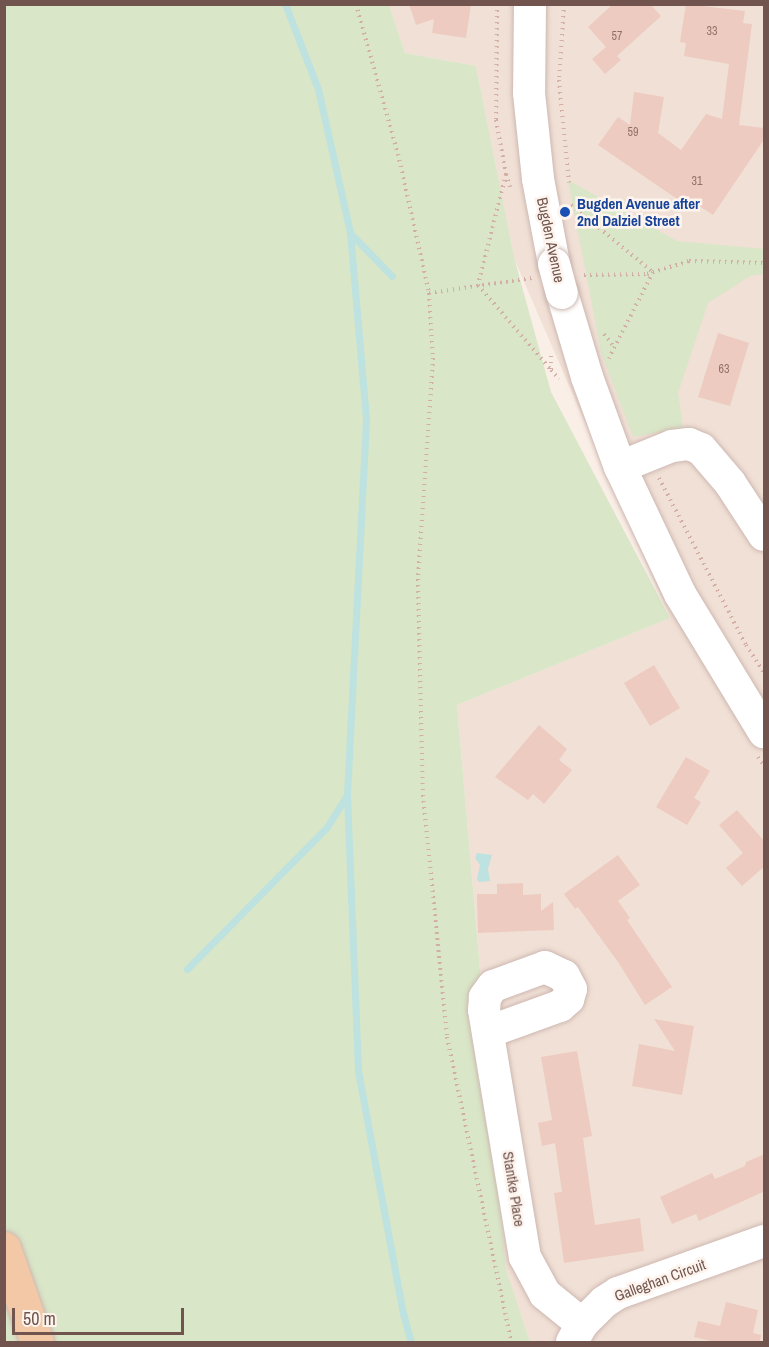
<!DOCTYPE html>
<style>
body{margin:0}
#map{position:relative;width:769px;height:1347px;overflow:hidden;background:#faefe7;font-family:"Archivo Narrow",sans-serif}
div>[style]{position:absolute}
.residential>*{inset:0;background:#f1e0d6}
.green>*{inset:0;background:#d9e6c7}
.water>*{inset:0;background:#bde2e0}
.stream>*{height:7px;margin:-3.5px;padding:0 3.5px;transform-origin:3.5px;border-radius:3.5px;background:#bde2e0}
.building>*{inset:0;background:#edcbc1}
.path>*{height:4px;margin-top:-2px;transform-origin:0;background:repeating-linear-gradient(90deg,#d2aea5 0 1.5px,transparent 0 6px)}
.roads{filter:drop-shadow(0 0 2px #cdb8b1) drop-shadow(0 0 2px #cdb8b1)}
.minor>*{height:32px;margin:-16px;padding:0 16px;transform-origin:16px;border-radius:16px;background:#fff}
.major>*{height:33px;margin:-16.5px;padding:0 16.5px;transform-origin:16.5px;border-radius:16.5px;background:#f2c8a6}
.bridges{filter:drop-shadow(0 0 2px #cdb8b1) drop-shadow(0 0 2px #cdb8b1)}
.minor-bridge>*{height:32px;margin:-16px;padding:0 16px;transform-origin:16px;border-radius:16px;background:#fff}
.dots>*{width:16px;height:16px;translate:-50% -50%;box-sizing:border-box;border:3px solid #fdf4ed;border-radius:50%}
span{translate:-50% -50%;white-space:nowrap;text-align:center;line-height:1.15;-webkit-text-stroke:5px #fdf4ed;paint-order:stroke}
.number-label{font-size:12px;color:#90726b}
.number-label span{-webkit-text-stroke-width:0}
.transit-label{font-size:15px;color:#164399;font-weight:700}
.left{translate:0 -50%;text-align:left}
.street-label{font-size:15px;color:#71544e}
.frame{position:absolute;inset:0;border:6px solid #71544e;pointer-events:none}
.scale{position:absolute;left:12px;top:1308px;width:172px;height:27px;box-sizing:border-box;border:3px solid #71544e;border-top:0;padding-left:8px;font-size:18px;line-height:21px;white-space:nowrap;color:#71544e;-webkit-text-stroke:4px #fdf4ed;paint-order:stroke}
</style>
<div id="map">
<div class="residential">
<i style="clip-path:polygon(389px 5px,764px 5px,764px 1342px,530px 1342px,506px 1269px,457px 705px,670px 618px,515px 261px,476px 66px,405px 53px)"></i>
</div>
<div class="green">
<i style="clip-path:polygon(5px 5px,389px 5px,405px 53px,476px 66px,515px 261px,551px 392px,670px 618px,457px 705px,506px 1269px,530px 1342px,5px 1342px)"></i>
<i style="clip-path:polygon(568px 180px,677px 241px,764px 249px,764px 274px,750px 276px,708px 303px,678px 393px,683px 428px,633px 437px,601px 352px)"></i>
</div>
<div class="water">
<i style="clip-path:polygon(477px 853px,492px 855px,488px 869px,490px 881px,479px 882px,477px 879px,480px 865px,475px 858px)"></i>
</div>
<div class="stream">
<i style="left:285px;top:4px;width:91px;rotate:68.8deg"></i>
<i style="left:318px;top:89px;width:147px;rotate:77.4deg"></i>
<i style="left:350px;top:232px;width:189px;rotate:85.1deg"></i>
<i style="left:366px;top:420px;width:376px;rotate:92.9deg"></i>
<i style="left:347px;top:796px;width:275px;rotate:87.7deg"></i>
<i style="left:358px;top:1071px;width:246px;rotate:79.5deg"></i>
<i style="left:403px;top:1313px;width:30px;rotate:75deg"></i>
<i style="left:350px;top:233px;width:60px;rotate:45.7deg"></i>
<i style="left:187px;top:969px;width:199px;rotate:-45.4deg"></i>
<i style="left:327px;top:827px;width:36px;rotate:-58deg"></i>
</div>
<div class="building">
<i style="clip-path:polygon(409px 4px,471px 4px,466px 38px,432px 33px,434px 19px,416px 25px)"></i>
<i style="clip-path:polygon(613px 4px,650px 4px,661px 16px,617px 56px,621px 60px,605px 74px,592px 59px,606px 47px,588px 27px)"></i>
<i style="clip-path:polygon(686px 4px,745px 11px,743px 23px,752px 24px,739px 125px,765px 128px,765px 138px,713px 215px,690px 200px,686px 205px,598px 145px,618px 117px,630px 125px,634px 92px,664px 97px,658px 133px,681px 150px,706px 114px,722px 119px,729px 64px,684px 56px,686px 43px,680px 42px)"></i>
<i style="clip-path:polygon(718px 333px,749px 343px,730px 406px,698px 397px)"></i>
<i style="clip-path:polygon(654px 665px,680px 708px,650px 726px,624px 683px)"></i>
<i style="clip-path:polygon(539px 725px,567px 749px,559px 760px,572px 770px,544px 804px,533px 794px,528px 800px,495px 777px)"></i>
<i style="clip-path:polygon(686px 757px,710px 771px,694px 798px,701px 802px,687px 825px,656px 807px)"></i>
<i style="clip-path:polygon(737px 810px,765px 842px,765px 866px,742px 886px,726px 868px,743px 853px,719px 825px)"></i>
<i style="clip-path:polygon(618px 855px,640px 885px,618px 901px,630px 918px,627px 920px,672px 987px,645px 1005px,618px 962px,578px 907px,575px 909px,564px 894px)"></i>
<i style="clip-path:polygon(523px 883px,523px 895px,541px 894px,541px 911px,553px 902px,554px 930px,478px 933px,477px 894px,497px 894px,497px 884px)"></i>
<i style="clip-path:polygon(654px 1019px,694px 1026px,682px 1095px,632px 1086px,639px 1044px,675px 1051px)"></i>
<i style="clip-path:polygon(577px 1051px,592px 1136px,583px 1138px,595px 1225px,640px 1218px,644px 1251px,564px 1263px,554px 1193px,562px 1192px,555px 1143px,542px 1146px,538px 1123px,552px 1120px,541px 1057px)"></i>
<i style="clip-path:polygon(765px 1154px,765px 1191px,699px 1221px,696px 1214px,672px 1224px,660px 1197px,712px 1173px,715px 1179px,745px 1166px,746px 1162px)"></i>
<i style="clip-path:polygon(726px 1302px,758px 1310px,753px 1333px,761px 1335px,760px 1342px,715px 1342px,694px 1337px,698px 1321px,720px 1326px)"></i>
</div>
<div class="path">
<i style="left:356px;top:4px;width:156px;rotate:74.4deg"></i>
<i style="left:398px;top:154px;width:142px;rotate:77.4deg"></i>
<i style="left:429px;top:293px;width:65px;rotate:86.5deg"></i>
<i style="left:433px;top:358px;width:222px;rotate:93.9deg"></i>
<i style="left:418px;top:579px;width:216px;rotate:88.7deg"></i>
<i style="left:423px;top:795px;width:243px;rotate:84.3deg"></i>
<i style="left:447px;top:1037px;width:312px;rotate:78.1deg"></i>
<i style="left:497px;top:4px;width:116px;rotate:90.5deg"></i>
<i style="left:496px;top:120px;width:55px;rotate:79.5deg"></i>
<i style="left:564px;top:4px;width:76px;rotate:93.8deg"></i>
<i style="left:559px;top:80px;width:103px;rotate:84.5deg"></i>
<i style="left:510px;top:187px;width:14px;rotate:-107deg"></i>
<i style="left:506px;top:174px;width:114px;rotate:104.2deg"></i>
<i style="left:478px;top:285px;width:112px;rotate:49.3deg"></i>
<i style="left:571px;top:205px;width:106px;rotate:39.3deg"></i>
<i style="left:653px;top:272px;width:97px;rotate:117.1deg"></i>
<i style="left:584px;top:275px;width:63px;rotate:-0.9deg"></i>
<i style="left:647px;top:274px;width:44px;rotate:-17.2deg"></i>
<i style="left:689px;top:261px;width:75px;rotate:1.5deg"></i>
<i style="left:429px;top:293px;width:104px;rotate:-8.3deg"></i>
<i style="left:604px;top:334px;width:16px;rotate:52deg"></i>
<i style="left:551px;top:356px;width:14px;rotate:90deg"></i>
<i style="left:551px;top:370px;width:12px;rotate:48deg"></i>
<i style="left:659px;top:478px;width:188px;rotate:62.5deg"></i>
<i style="left:746px;top:645px;width:33px;rotate:57deg"></i>
<i style="left:758px;top:757px;width:11px;rotate:56deg"></i>
</div>
<div class="roads">
<div class="minor">
<i style="left:530px;top:4px;width:89px;rotate:90.6deg"></i>
<i style="left:529px;top:93px;width:86px;rotate:84deg"></i>
<i style="left:538px;top:179px;width:86px;rotate:79.3deg"></i>
<i style="left:562px;top:293px;width:88px;rotate:73.4deg"></i>
<i style="left:587px;top:377px;width:96px;rotate:69.9deg"></i>
<i style="left:620px;top:467px;width:140px;rotate:64.7deg"></i>
<i style="left:680px;top:594px;width:162px;rotate:58.7deg"></i>
<i style="left:620px;top:467px;width:56px;rotate:-22deg"></i>
<i style="left:672px;top:446px;width:17px;rotate:-7deg"></i>
<i style="left:689px;top:444px;width:13px;rotate:23deg"></i>
<i style="left:701px;top:449px;width:45px;rotate:49.5deg"></i>
<i style="left:730px;top:483px;width:62px;rotate:56.8deg"></i>
<i style="left:488px;top:1032px;width:77px;rotate:-19.9deg"></i>
<i style="left:560px;top:1006px;width:11px;rotate:-41deg"></i>
<i style="left:568px;top:999px;width:10px;rotate:-73deg"></i>
<i style="left:571px;top:989px;width:15px;rotate:-118deg"></i>
<i style="left:564px;top:976px;width:21px;rotate:-155deg"></i>
<i style="left:545px;top:967px;width:55px;rotate:159.9deg"></i>
<i style="left:493px;top:986px;width:14px;rotate:126deg"></i>
<i style="left:485px;top:997px;width:13px;rotate:94deg"></i>
<i style="left:484px;top:1010px;width:250px;rotate:80.6deg"></i>
<i style="left:525px;top:1257px;width:42px;rotate:61.6deg"></i>
<i style="left:545px;top:1294px;width:48px;rotate:39deg"></i>
<i style="left:572px;top:1342px;width:21px;rotate:-61deg"></i>
<i style="left:582px;top:1324px;width:31px;rotate:-45deg"></i>
<i style="left:604px;top:1302px;width:17px;rotate:-33deg"></i>
<i style="left:618px;top:1293px;width:155px;rotate:-19.6deg"></i>
</div>
<div class="major">
<i style="left:4px;top:1248px;width:100px;rotate:70.7deg"></i>
</div>
</div>
<div class="bridges">
<div class="minor-bridge">
<i style="left:554px;top:264px;width:30px;rotate:75deg"></i>
</div>
</div>
<div class="dots">
<i style="left:565px;top:212px;background:#1a4fb4"></i>
</div>
<div class="number-label">
<span style="left:712px;top:32px">33</span>
<span style="left:617px;top:37px">57</span>
<span style="left:633px;top:133px">59</span>
<span style="left:697px;top:182px">31</span>
<span style="left:724px;top:370px">63</span>
</div>
<div class="transit-label">
<span class="left" style="left:577px;top:212px">Bugden Avenue after<br>2nd Dalziel Street</span>
</div>
<div class="street-label">
<span style="left:551px;top:240px;rotate:78deg">Bugden Avenue</span>
<span style="left:514px;top:1189px;rotate:81deg">Stantke Place</span>
<span style="left:660px;top:1280px;rotate:-20deg">Galleghan Circuit</span>
</div>
<div class="frame"></div>
<div class="scale">50 m</div>
</div>
